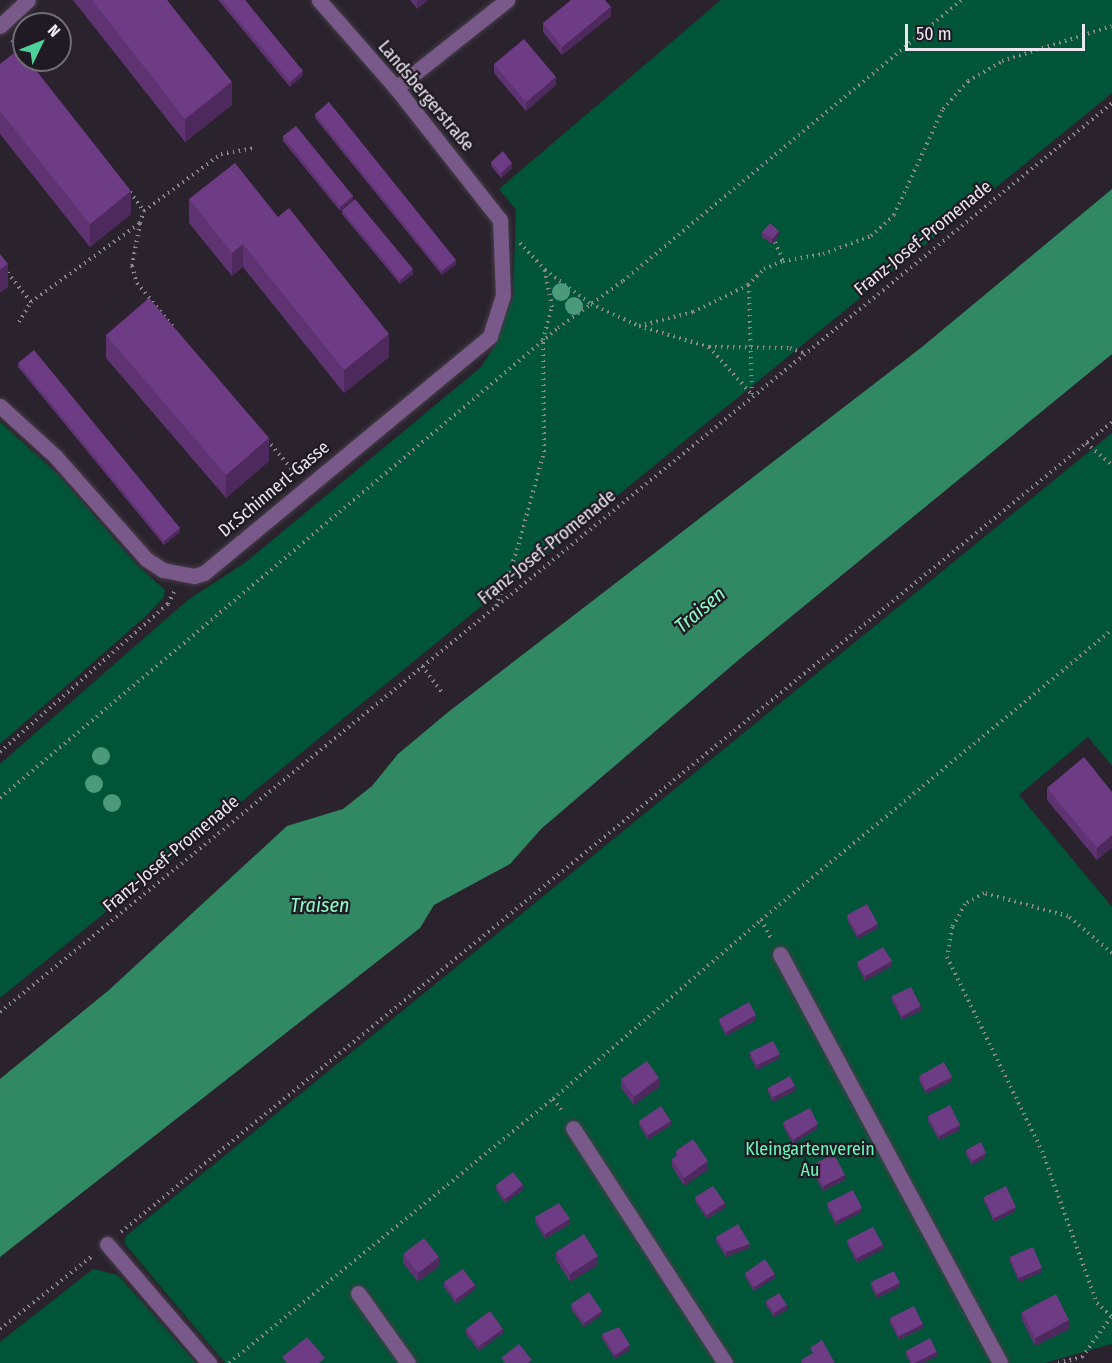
<!DOCTYPE html>
<meta charset="utf-8">
<style>
body{margin:0}
#map{position:relative;width:1112px;height:1363px;overflow:hidden;background:#2a232d;font-family:"Fira Sans Condensed",sans-serif}
div>[style]{position:absolute}
.green>*{inset:0;background:#005437}
.water>*{inset:0;background:#318963}
.path>*{height:4px;margin-top:-2px;transform-origin:0;background:repeating-linear-gradient(90deg,#8f8992 0 1.5px,transparent 0 6px)}
.roads{filter:drop-shadow(0 0 2px #453e48) drop-shadow(0 0 2px #453e48)}
.lane>*{height:15px;margin:-7.5px;padding:0 7.5px;transform-origin:7.5px;border-radius:7.5px;background:#79588a}
.street>*{height:15px;margin:-7.5px;padding:0 7.5px;transform-origin:7.5px;border-radius:7.5px;background:#79588a}
.trees>*{width:18px;height:18px;margin:-9px;border-radius:50%;background:#4a9a7b}
.wall>*{inset:0;background:#5f3372}
.shaded-wall>*{inset:0;background:#4d295d}
.building>*{inset:0;background:#6e3b85}
span{translate:-50% -50%;white-space:nowrap;text-align:center;line-height:1.15;-webkit-text-stroke:4.5px #201a24;paint-order:stroke}
.street-label{font-size:18px;color:#ebe7ee}
.park-label{font-size:18px;color:#65fbba}
.water-label{font-size:20px;color:#8dfbc6;font-style:italic}
.north{position:absolute;left:12px;top:12px;width:60px;height:60px;box-sizing:border-box;background:#201a24;border:2px solid #716c75;border-radius:50%;rotate:47deg;font-size:16px;font-weight:700;line-height:24px;text-align:center;color:#ebe7ee}
.north::after{content:'';display:block;margin:auto;width:21px;height:27px;background:#4dd39a;clip-path:polygon(50% 0,100% 100%,50% 72%,0 100%)}
.scale{position:absolute;left:905px;top:24px;width:180px;height:27px;box-sizing:border-box;border:3px solid #ebe7ee;border-top:0;padding-left:8px;font-size:18px;line-height:21px;white-space:nowrap;color:#ebe7ee;-webkit-text-stroke:4px #201a24;paint-order:stroke}
</style>
<div id="map">
<div class="green">
<i style="clip-path:polygon(721px 0,1112px 0,1112px 93px,0 998px,0 764px,189px 599px,246px 562px,480px 368px,496px 344px,513px 296px,516px 210px,499px 189px)"></i>
<i style="clip-path:polygon(0 422px,58px 474px,137px 565px,165px 590px,164px 597px,146px 616px,0 744px)"></i>
<i style="clip-path:polygon(1112px 433px,1112px 766px,1088px 737px,1019px 795px,1112px 907px,1112px 1344px,1044px 1363px,225px 1363px,124px 1243px,126px 1236px)"></i>
<i style="clip-path:polygon(93px 1269px,118px 1275px,196px 1363px,0 1363px,0 1342px)"></i>
</div>
<div class="water">
<i style="clip-path:polygon(1112px 189px,1112px 354px,742px 657px,541px 829px,510px 864px,434px 905px,420px 928px,0 1257px,0 1079px,109px 990px,287px 826px,343px 809px,372px 786px,398px 754px,447px 713px,922px 347px)"></i>
</div>
<div class="path">
<i style="left:12px;top:40px;width:20px;rotate:53deg"></i>
<i style="left:130px;top:192px;width:24px;rotate:54deg"></i>
<i style="left:144px;top:211px;width:96px;rotate:-36.5deg"></i>
<i style="left:221px;top:154px;width:34px;rotate:-10deg"></i>
<i style="left:140px;top:223px;width:44px;rotate:100.5deg"></i>
<i style="left:132px;top:266px;width:18px;rotate:74deg"></i>
<i style="left:137px;top:283px;width:58px;rotate:50.6deg"></i>
<i style="left:775px;top:242px;width:21px;rotate:67deg"></i>
<i style="left:520px;top:243px;width:37px;rotate:47deg"></i>
<i style="left:545px;top:270px;width:57px;rotate:36.5deg"></i>
<i style="left:591px;top:304px;width:53px;rotate:24.6deg"></i>
<i style="left:639px;top:326px;width:73px;rotate:16.7deg"></i>
<i style="left:709px;top:347px;width:64px;rotate:48.1deg"></i>
<i style="left:0;top:263px;width:50px;rotate:51.5deg"></i>
<i style="left:31px;top:302px;width:135px;rotate:-35.9deg"></i>
<i style="left:140px;top:223px;width:13px;rotate:-72deg"></i>
<i style="left:749px;top:285px;width:109px;rotate:88.4deg"></i>
<i style="left:19px;top:322px;width:23px;rotate:-59deg"></i>
<i style="left:639px;top:326px;width:56px;rotate:-14.5deg"></i>
<i style="left:693px;top:312px;width:61px;rotate:-26.1deg"></i>
<i style="left:748px;top:285px;width:23px;rotate:-45deg"></i>
<i style="left:764px;top:269px;width:21px;rotate:-23deg"></i>
<i style="left:783px;top:261px;width:41px;rotate:-9.9deg"></i>
<i style="left:823px;top:254px;width:51px;rotate:-20.6deg"></i>
<i style="left:871px;top:236px;width:31px;rotate:-42deg"></i>
<i style="left:894px;top:215px;width:117px;rotate:-65.2deg"></i>
<i style="left:943px;top:109px;width:38px;rotate:-48deg"></i>
<i style="left:968px;top:81px;width:39px;rotate:-30deg"></i>
<i style="left:1002px;top:61px;width:115px;rotate:-17.7deg"></i>
<i style="left:709px;top:347px;width:81px;rotate:0.7deg"></i>
<i style="left:790px;top:348px;width:15px;rotate:20deg"></i>
<i style="left:267px;top:440px;width:43px;rotate:49.7deg"></i>
<i style="left:1086px;top:443px;width:34px;rotate:40deg"></i>
<i style="left:496px;top:606px;width:60px;rotate:-69.4deg"></i>
<i style="left:517px;top:550px;width:102px;rotate:-74.6deg"></i>
<i style="left:544px;top:452px;width:112px;rotate:-90.5deg"></i>
<i style="left:543px;top:340px;width:34px;rotate:-75deg"></i>
<i style="left:552px;top:307px;width:38px;rotate:-101deg"></i>
<i style="left:422px;top:666px;width:34px;rotate:53deg"></i>
<i style="left:0;top:752px;width:224px;rotate:-41.4deg"></i>
<i style="left:168px;top:604px;width:16px;rotate:-63deg"></i>
<i style="left:0;top:798px;width:730px;rotate:-40.11deg"></i>
<i style="left:558px;top:328px;width:80px;rotate:-35.9deg"></i>
<i style="left:623px;top:281px;width:440px;rotate:-39.7deg"></i>
<i style="left:761px;top:920px;width:21px;rotate:61deg"></i>
<i style="left:1112px;top:953px;width:57px;rotate:-139.9deg"></i>
<i style="left:1068px;top:916px;width:87px;rotate:-164.7deg"></i>
<i style="left:984px;top:893px;width:22px;rotate:150deg"></i>
<i style="left:965px;top:904px;width:26px;rotate:119deg"></i>
<i style="left:952px;top:927px;width:30px;rotate:99deg"></i>
<i style="left:947px;top:957px;width:216px;rotate:63.9deg"></i>
<i style="left:1042px;top:1151px;width:162px;rotate:70.1deg"></i>
<i style="left:1097px;top:1303px;width:21px;rotate:43deg"></i>
<i style="left:0;top:1012px;width:1436px;rotate:-39.26deg"></i>
<i style="left:553px;top:1099px;width:16px;rotate:52deg"></i>
<i style="left:121px;top:1232px;width:1280px;rotate:-39.26deg"></i>
<i style="left:0;top:1329px;width:117px;rotate:-38.4deg"></i>
<i style="left:229px;top:1363px;width:418px;rotate:-39.2deg"></i>
<i style="left:553px;top:1099px;width:274px;rotate:-40.7deg"></i>
<i style="left:761px;top:920px;width:455px;rotate:-39.6deg"></i>
<i style="left:1058px;top:1363px;width:25px;rotate:-14deg"></i>
<i style="left:1082px;top:1357px;width:49px;rotate:-54.1deg"></i>
</div>
<div class="roads">
<div class="lane">
<i style="left:780px;top:954px;width:464px;rotate:61.7deg"></i>
<i style="left:573px;top:1128px;width:280px;rotate:57.1deg"></i>
<i style="left:107px;top:1244px;width:157px;rotate:49.4deg"></i>
<i style="left:358px;top:1293px;width:86px;rotate:54.5deg"></i>
</div>
<div class="street">
<i style="left:0;top:26px;width:38px;rotate:-43deg"></i>
<i style="left:396px;top:88px;width:142px;rotate:-38.4deg"></i>
<i style="left:0;top:406px;width:74px;rotate:42.3deg"></i>
<i style="left:55px;top:456px;width:137px;rotate:48.5deg"></i>
<i style="left:146px;top:559px;width:20px;rotate:33deg"></i>
<i style="left:163px;top:570px;width:32px;rotate:11deg"></i>
<i style="left:194px;top:576px;width:10px;rotate:-17deg"></i>
<i style="left:204px;top:573px;width:371px;rotate:-39.6deg"></i>
<i style="left:490px;top:336px;width:43px;rotate:-72.4deg"></i>
<i style="left:503px;top:295px;width:75px;rotate:-92.3deg"></i>
<i style="left:500px;top:220px;width:168px;rotate:-128.2deg"></i>
<i style="left:396px;top:88px;width:117px;rotate:-131.2deg"></i>
</div>
</div>
<div class="trees">
<i style="left:561px;top:292px"></i>
<i style="left:574px;top:306px"></i>
<i style="left:101px;top:756px"></i>
<i style="left:94px;top:784px"></i>
<i style="left:112px;top:803px"></i>
</div>
<div class="wall">
<i style="clip-path:polygon(73px 0,167px 0,232px 105px,185px 142px)"></i>
<i style="clip-path:polygon(218px 0,245px 0,303px 75px,290px 87px)"></i>
<i style="clip-path:polygon(410px 0,428px 0,417px 9px)"></i>
<i style="clip-path:polygon(611px 16px,562px 55px,543px 32px,543px 23px)"></i>
<i style="clip-path:polygon(0 64px,131px 214px,90px 247px,0 134px)"></i>
<i style="clip-path:polygon(494px 64px,556px 85px,526px 111px,494px 73px)"></i>
<i style="clip-path:polygon(315px 114px,456px 264px,442px 275px,315px 118px)"></i>
<i style="clip-path:polygon(283px 136px,353px 196px,340px 211px,283px 141px)"></i>
<i style="clip-path:polygon(491px 162px,512px 168px,501px 178px,491px 166px)"></i>
<i style="clip-path:polygon(189px 199px,278px 217px,389px 357px,344px 393px,243px 267px,232px 276px,189px 223px)"></i>
<i style="clip-path:polygon(342px 210px,413px 274px,400px 284px,342px 214px)"></i>
<i style="clip-path:polygon(762px 232px,779px 235px,772px 244px,762px 237px)"></i>
<i style="clip-path:polygon(106px 335px,269px 461px,226px 498px,106px 358px)"></i>
<i style="clip-path:polygon(18px 363px,180px 532px,164px 545px,18px 367px)"></i>
<i style="clip-path:polygon(1047px 788px,1112px 792px,1097px 860px,1047px 800px)"></i>
<i style="clip-path:polygon(847px 915px,878px 928px,858px 939px,847px 920px)"></i>
<i style="clip-path:polygon(857px 962px,892px 966px,865px 981px,857px 966px)"></i>
<i style="clip-path:polygon(892px 996px,921px 1011px,902px 1020px,892px 1001px)"></i>
<i style="clip-path:polygon(719px 1019px,756px 1020px,726px 1036px,719px 1023px)"></i>
<i style="clip-path:polygon(750px 1052px,780px 1058px,757px 1070px,750px 1057px)"></i>
<i style="clip-path:polygon(919px 1076px,952px 1081px,926px 1094px,919px 1080px)"></i>
<i style="clip-path:polygon(621px 1079px,659px 1087px,634px 1105px,621px 1088px)"></i>
<i style="clip-path:polygon(768px 1088px,795px 1091px,773px 1102px,768px 1092px)"></i>
<i style="clip-path:polygon(928px 1116px,960px 1130px,939px 1140px,928px 1121px)"></i>
<i style="clip-path:polygon(639px 1121px,671px 1125px,648px 1140px,639px 1125px)"></i>
<i style="clip-path:polygon(783px 1122px,818px 1128px,793px 1144px,783px 1126px)"></i>
<i style="clip-path:polygon(966px 1150px,986px 1157px,972px 1165px,966px 1154px)"></i>
<i style="clip-path:polygon(676px 1151px,708px 1170px,684px 1186px,672px 1167px,672px 1159px,676px 1156px)"></i>
<i style="clip-path:polygon(816px 1163px,845px 1180px,823px 1191px,815px 1176px,815px 1171px,818px 1170px,816px 1167px)"></i>
<i style="clip-path:polygon(496px 1185px,523px 1190px,505px 1203px,496px 1190px)"></i>
<i style="clip-path:polygon(695px 1197px,725px 1208px,707px 1219px,695px 1201px)"></i>
<i style="clip-path:polygon(984px 1197px,1016px 1211px,994px 1222px,984px 1201px)"></i>
<i style="clip-path:polygon(827px 1203px,862px 1212px,836px 1225px,827px 1207px)"></i>
<i style="clip-path:polygon(535px 1217px,570px 1224px,545px 1239px,535px 1222px)"></i>
<i style="clip-path:polygon(716px 1237px,750px 1248px,726px 1257px,716px 1241px)"></i>
<i style="clip-path:polygon(847px 1240px,883px 1249px,857px 1263px,847px 1244px)"></i>
<i style="clip-path:polygon(556px 1252px,598px 1265px,570px 1282px,556px 1260px)"></i>
<i style="clip-path:polygon(403px 1254px,439px 1266px,418px 1282px,403px 1263px)"></i>
<i style="clip-path:polygon(1010px 1257px,1042px 1272px,1019px 1282px,1010px 1262px)"></i>
<i style="clip-path:polygon(745px 1273px,775px 1278px,754px 1291px,745px 1277px)"></i>
<i style="clip-path:polygon(444px 1282px,475px 1289px,456px 1304px,444px 1287px)"></i>
<i style="clip-path:polygon(871px 1282px,900px 1287px,877px 1298px,871px 1287px)"></i>
<i style="clip-path:polygon(766px 1301px,787px 1310px,774px 1317px,766px 1305px)"></i>
<i style="clip-path:polygon(571px 1304px,602px 1315px,584px 1327px,571px 1309px)"></i>
<i style="clip-path:polygon(1022px 1312px,1069px 1329px,1035px 1346px,1022px 1320px)"></i>
<i style="clip-path:polygon(890px 1318px,923px 1328px,899px 1340px,890px 1323px)"></i>
<i style="clip-path:polygon(466px 1329px,503px 1333px,479px 1351px,466px 1334px)"></i>
<i style="clip-path:polygon(602px 1334px,630px 1350px,615px 1359px,602px 1338px)"></i>
<i style="clip-path:polygon(906px 1351px,937px 1356px,923px 1363px,910px 1363px,906px 1355px)"></i>
</div>
<div class="shaded-wall">
<i style="clip-path:polygon(417px 0,428px 0,417px 9px)"></i>
<i style="clip-path:polygon(611px 7px,611px 16px,562px 55px,562px 47px)"></i>
<i style="clip-path:polygon(303px 71px,303px 75px,290px 87px,290px 82px)"></i>
<i style="clip-path:polygon(556px 77px,556px 85px,526px 111px,526px 102px)"></i>
<i style="clip-path:polygon(232px 82px,232px 105px,185px 142px,185px 119px)"></i>
<i style="clip-path:polygon(512px 163px,512px 168px,501px 178px,501px 173px)"></i>
<i style="clip-path:polygon(131px 191px,131px 214px,90px 247px,90px 224px)"></i>
<i style="clip-path:polygon(353px 196px,353px 200px,340px 211px,340px 207px)"></i>
<i style="clip-path:polygon(779px 231px,779px 235px,772px 244px,772px 239px)"></i>
<i style="clip-path:polygon(243px 244px,243px 267px,232px 276px,232px 253px)"></i>
<i style="clip-path:polygon(456px 260px,456px 264px,442px 275px,442px 271px)"></i>
<i style="clip-path:polygon(8px 264px,8px 287px,0 293px,0 270px)"></i>
<i style="clip-path:polygon(413px 269px,413px 274px,400px 284px,400px 280px)"></i>
<i style="clip-path:polygon(389px 334px,389px 357px,344px 393px,344px 370px)"></i>
<i style="clip-path:polygon(269px 438px,269px 461px,226px 498px,226px 475px)"></i>
<i style="clip-path:polygon(180px 528px,180px 532px,164px 545px,164px 541px)"></i>
<i style="clip-path:polygon(1112px 835px,1112px 848px,1097px 860px,1097px 848px)"></i>
<i style="clip-path:polygon(878px 924px,878px 928px,858px 939px,858px 935px)"></i>
<i style="clip-path:polygon(892px 961px,892px 966px,865px 981px,865px 976px)"></i>
<i style="clip-path:polygon(921px 1006px,921px 1011px,902px 1020px,902px 1016px)"></i>
<i style="clip-path:polygon(756px 1015px,756px 1020px,726px 1036px,726px 1032px)"></i>
<i style="clip-path:polygon(780px 1054px,780px 1058px,757px 1070px,757px 1065px)"></i>
<i style="clip-path:polygon(952px 1077px,952px 1081px,926px 1094px,926px 1090px)"></i>
<i style="clip-path:polygon(659px 1078px,659px 1087px,634px 1105px,634px 1097px)"></i>
<i style="clip-path:polygon(795px 1086px,795px 1091px,773px 1102px,773px 1097px)"></i>
<i style="clip-path:polygon(671px 1121px,671px 1125px,648px 1140px,648px 1135px)"></i>
<i style="clip-path:polygon(818px 1124px,818px 1128px,793px 1144px,793px 1140px)"></i>
<i style="clip-path:polygon(960px 1125px,960px 1130px,939px 1140px,939px 1136px)"></i>
<i style="clip-path:polygon(986px 1153px,986px 1157px,972px 1165px,972px 1161px)"></i>
<i style="clip-path:polygon(708px 1161px,708px 1170px,684px 1186px,684px 1178px)"></i>
<i style="clip-path:polygon(845px 1175px,845px 1180px,823px 1191px,823px 1186px)"></i>
<i style="clip-path:polygon(523px 1185px,523px 1190px,505px 1203px,505px 1199px)"></i>
<i style="clip-path:polygon(725px 1203px,725px 1208px,707px 1219px,707px 1215px)"></i>
<i style="clip-path:polygon(1016px 1207px,1016px 1211px,994px 1222px,994px 1218px)"></i>
<i style="clip-path:polygon(862px 1208px,862px 1212px,836px 1225px,836px 1221px)"></i>
<i style="clip-path:polygon(570px 1219px,570px 1224px,545px 1239px,545px 1234px)"></i>
<i style="clip-path:polygon(750px 1244px,750px 1248px,726px 1257px,726px 1252px)"></i>
<i style="clip-path:polygon(883px 1245px,883px 1249px,857px 1263px,857px 1258px)"></i>
<i style="clip-path:polygon(598px 1256px,598px 1265px,570px 1282px,570px 1274px)"></i>
<i style="clip-path:polygon(439px 1257px,439px 1266px,418px 1282px,418px 1273px)"></i>
<i style="clip-path:polygon(1042px 1268px,1042px 1272px,1019px 1282px,1019px 1278px)"></i>
<i style="clip-path:polygon(775px 1274px,775px 1278px,754px 1291px,754px 1287px)"></i>
<i style="clip-path:polygon(900px 1283px,900px 1287px,877px 1298px,877px 1294px)"></i>
<i style="clip-path:polygon(475px 1285px,475px 1289px,456px 1304px,456px 1299px)"></i>
<i style="clip-path:polygon(787px 1305px,787px 1310px,774px 1317px,774px 1313px)"></i>
<i style="clip-path:polygon(602px 1311px,602px 1315px,584px 1327px,584px 1323px)"></i>
<i style="clip-path:polygon(1069px 1320px,1069px 1329px,1035px 1346px,1035px 1338px)"></i>
<i style="clip-path:polygon(923px 1324px,923px 1328px,899px 1340px,899px 1336px)"></i>
<i style="clip-path:polygon(503px 1329px,503px 1333px,479px 1351px,479px 1346px)"></i>
<i style="clip-path:polygon(630px 1345px,630px 1350px,615px 1359px,615px 1355px)"></i>
<i style="clip-path:polygon(937px 1352px,937px 1356px,923px 1363px,914px 1363px)"></i>
</div>
<div class="building">
<i style="clip-path:polygon(92px 0,167px 0,232px 82px,185px 119px)"></i>
<i style="clip-path:polygon(222px 0,245px 0,303px 71px,290px 82px)"></i>
<i style="clip-path:polygon(571px 0,605px 0,611px 7px,562px 47px,543px 23px)"></i>
<i style="clip-path:polygon(524px 39px,556px 77px,526px 102px,494px 64px)"></i>
<i style="clip-path:polygon(19px 49px,24px 55px,24px 60px,28px 60px,131px 191px,90px 224px,0 111px,0 64px)"></i>
<i style="clip-path:polygon(329px 102px,456px 260px,442px 271px,315px 114px)"></i>
<i style="clip-path:polygon(296px 126px,353px 196px,340px 207px,283px 136px)"></i>
<i style="clip-path:polygon(503px 151px,512px 163px,501px 173px,491px 162px)"></i>
<i style="clip-path:polygon(235px 163px,278px 217px,289px 208px,389px 334px,344px 370px,243px 244px,232px 253px,189px 199px)"></i>
<i style="clip-path:polygon(355px 199px,413px 269px,400px 280px,342px 210px)"></i>
<i style="clip-path:polygon(770px 223px,779px 231px,772px 239px,762px 232px)"></i>
<i style="clip-path:polygon(0 254px,8px 264px,0 270px)"></i>
<i style="clip-path:polygon(149px 298px,269px 438px,226px 475px,106px 335px)"></i>
<i style="clip-path:polygon(34px 350px,180px 528px,164px 541px,18px 363px)"></i>
<i style="clip-path:polygon(1084px 757px,1112px 792px,1112px 835px,1097px 848px,1047px 788px)"></i>
<i style="clip-path:polygon(867px 904px,878px 924px,858px 935px,847px 915px)"></i>
<i style="clip-path:polygon(883px 947px,892px 961px,865px 976px,857px 962px)"></i>
<i style="clip-path:polygon(911px 987px,921px 1006px,902px 1016px,892px 996px)"></i>
<i style="clip-path:polygon(749px 1002px,756px 1015px,726px 1032px,719px 1019px)"></i>
<i style="clip-path:polygon(773px 1041px,780px 1054px,757px 1065px,750px 1052px)"></i>
<i style="clip-path:polygon(647px 1061px,659px 1078px,634px 1097px,621px 1079px)"></i>
<i style="clip-path:polygon(944px 1062px,952px 1077px,926px 1090px,919px 1076px)"></i>
<i style="clip-path:polygon(790px 1076px,795px 1086px,773px 1097px,768px 1088px)"></i>
<i style="clip-path:polygon(950px 1105px,960px 1125px,939px 1136px,928px 1116px)"></i>
<i style="clip-path:polygon(661px 1106px,671px 1121px,648px 1135px,639px 1121px)"></i>
<i style="clip-path:polygon(810px 1108px,818px 1124px,793px 1140px,783px 1122px)"></i>
<i style="clip-path:polygon(693px 1139px,708px 1161px,684px 1178px,672px 1159px,678px 1155px,676px 1151px)"></i>
<i style="clip-path:polygon(981px 1142px,986px 1153px,972px 1161px,966px 1150px)"></i>
<i style="clip-path:polygon(834px 1154px,845px 1175px,823px 1186px,815px 1171px,819px 1169px,816px 1163px)"></i>
<i style="clip-path:polygon(513px 1172px,523px 1185px,505px 1199px,496px 1185px)"></i>
<i style="clip-path:polygon(713px 1186px,725px 1203px,707px 1215px,695px 1197px)"></i>
<i style="clip-path:polygon(1006px 1186px,1016px 1207px,994px 1218px,984px 1197px)"></i>
<i style="clip-path:polygon(853px 1190px,862px 1208px,836px 1221px,827px 1203px)"></i>
<i style="clip-path:polygon(559px 1203px,570px 1219px,545px 1234px,535px 1217px)"></i>
<i style="clip-path:polygon(738px 1224px,750px 1244px,726px 1252px,716px 1237px)"></i>
<i style="clip-path:polygon(873px 1227px,883px 1245px,857px 1258px,847px 1240px)"></i>
<i style="clip-path:polygon(584px 1234px,598px 1256px,570px 1274px,556px 1252px)"></i>
<i style="clip-path:polygon(424px 1238px,439px 1257px,418px 1273px,403px 1254px)"></i>
<i style="clip-path:polygon(1033px 1247px,1042px 1268px,1019px 1278px,1010px 1257px)"></i>
<i style="clip-path:polygon(765px 1259px,775px 1274px,754px 1287px,745px 1273px)"></i>
<i style="clip-path:polygon(463px 1269px,475px 1285px,456px 1299px,444px 1282px)"></i>
<i style="clip-path:polygon(894px 1271px,900px 1283px,877px 1294px,871px 1282px)"></i>
<i style="clip-path:polygon(589px 1292px,602px 1311px,584px 1323px,571px 1304px)"></i>
<i style="clip-path:polygon(779px 1293px,787px 1305px,774px 1313px,766px 1301px)"></i>
<i style="clip-path:polygon(1056px 1294px,1069px 1320px,1035px 1338px,1022px 1312px)"></i>
<i style="clip-path:polygon(914px 1306px,923px 1324px,899px 1336px,890px 1318px)"></i>
<i style="clip-path:polygon(490px 1311px,503px 1329px,479px 1346px,466px 1329px)"></i>
<i style="clip-path:polygon(619px 1327px,630px 1345px,615px 1355px,602px 1334px)"></i>
<i style="clip-path:polygon(307px 1337px,325px 1358px,319px 1363px,287px 1363px,282px 1357px)"></i>
<i style="clip-path:polygon(930px 1338px,937px 1352px,914px 1363px,912px 1363px,906px 1351px)"></i>
<i style="clip-path:polygon(822px 1340px,835px 1363px,802px 1363px,801px 1360px,813px 1353px,810px 1348px)"></i>
<i style="clip-path:polygon(519px 1344px,532px 1360px,528px 1363px,505px 1363px,501px 1358px)"></i>
</div>
<div class="street-label">
<span style="left:426px;top:96px;rotate:50deg">Landsbergerstraße</span>
<span style="left:923px;top:238px;rotate:-39deg">Franz-Josef-Promenade</span>
<span style="left:274px;top:489px;rotate:-40deg">Dr.Schinnerl-Gasse</span>
<span style="left:547px;top:547px;rotate:-39deg">Franz-Josef-Promenade</span>
<span style="left:171px;top:854px;rotate:-40deg">Franz-Josef-Promenade</span>
</div>
<div class="park-label">
<span style="left:810px;top:1160px">Kleingartenverein<br>Au</span>
</div>
<div class="water-label">
<span style="left:700px;top:610px;rotate:-40deg">Traisen</span>
<span style="left:320px;top:905px">Traisen</span>
</div>
<div class="north">N</div>
<div class="scale">50 m</div>
</div>
